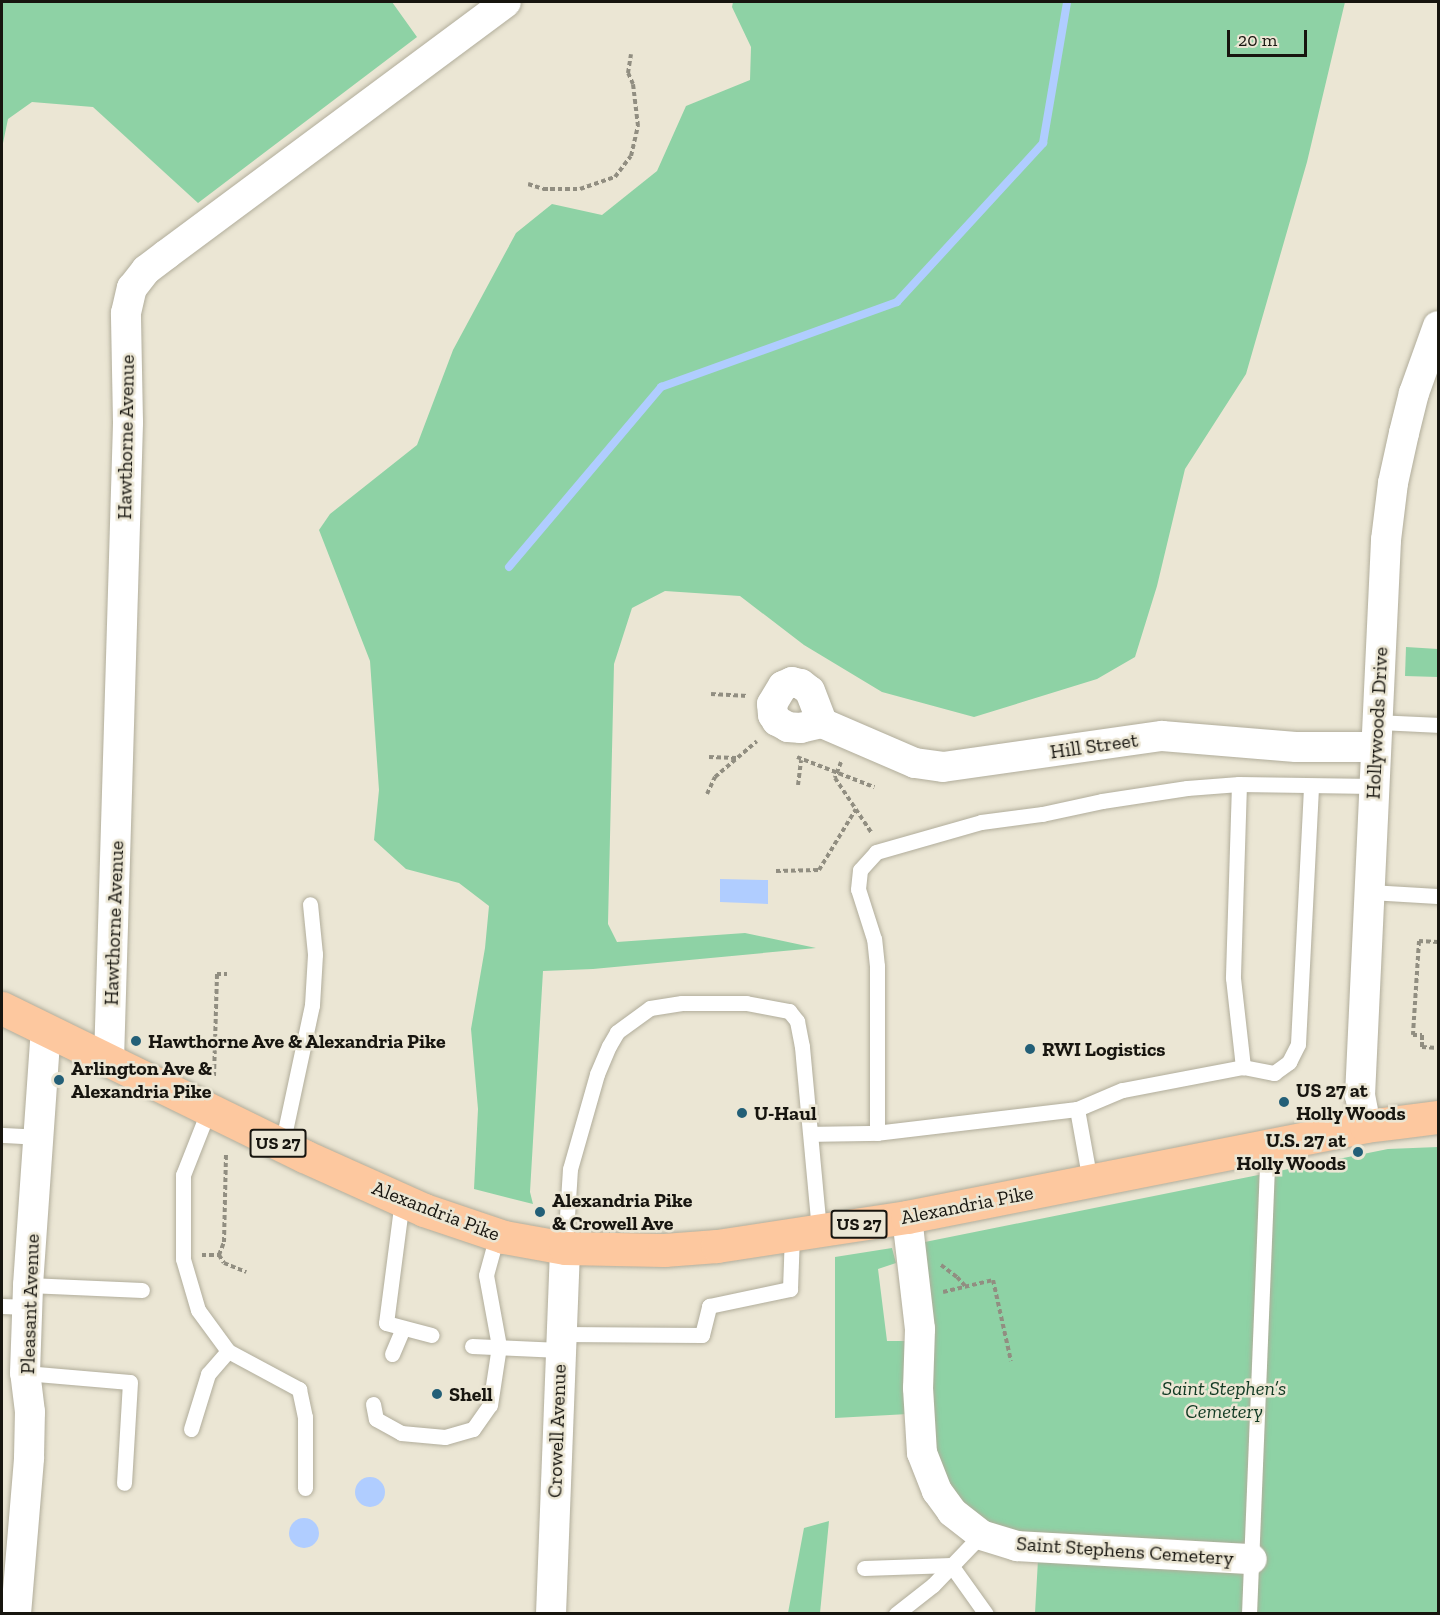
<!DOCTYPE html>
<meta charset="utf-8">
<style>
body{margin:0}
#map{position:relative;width:1440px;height:1615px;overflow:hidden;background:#ebe6d4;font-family:"Zilla Slab",serif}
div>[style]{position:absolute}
.green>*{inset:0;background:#8ed2a5}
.water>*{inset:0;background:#b0cdff}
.round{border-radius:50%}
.stream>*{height:8px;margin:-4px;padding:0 4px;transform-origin:4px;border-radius:4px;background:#b0cdff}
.path>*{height:4px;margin-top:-2px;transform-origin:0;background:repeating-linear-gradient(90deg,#918e81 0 4.5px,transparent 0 7.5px)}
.roads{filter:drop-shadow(0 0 2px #b1ad9b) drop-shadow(0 0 2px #b1ad9b)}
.service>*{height:15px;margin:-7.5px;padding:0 7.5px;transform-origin:7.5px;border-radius:7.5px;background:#fff}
.minor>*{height:30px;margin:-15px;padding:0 15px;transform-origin:15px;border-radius:15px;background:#fff}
.primary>*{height:33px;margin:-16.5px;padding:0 16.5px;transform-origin:16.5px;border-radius:16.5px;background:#fdc89f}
.dots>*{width:16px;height:16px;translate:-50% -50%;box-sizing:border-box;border:3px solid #ebe6d4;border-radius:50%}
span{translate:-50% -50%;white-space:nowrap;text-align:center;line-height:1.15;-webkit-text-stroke:5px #ebe6d4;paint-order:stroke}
.shield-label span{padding:2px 4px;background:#ebe6d4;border:2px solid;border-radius:4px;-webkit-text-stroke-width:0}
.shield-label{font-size:18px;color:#17150f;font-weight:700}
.street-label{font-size:20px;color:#17150f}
.poi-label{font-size:20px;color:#17150f;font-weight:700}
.left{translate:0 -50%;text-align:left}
.right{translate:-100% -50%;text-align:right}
.park-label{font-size:20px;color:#103922;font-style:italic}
.frame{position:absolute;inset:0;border:3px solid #17150f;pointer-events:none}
.scale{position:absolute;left:1227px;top:30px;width:80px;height:27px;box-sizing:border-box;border:3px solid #17150f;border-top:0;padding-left:8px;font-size:18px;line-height:21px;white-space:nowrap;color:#17150f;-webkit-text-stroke:4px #ebe6d4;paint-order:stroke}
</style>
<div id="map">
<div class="green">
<i style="clip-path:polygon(2px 2px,392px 2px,417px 37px,198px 203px,93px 107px,32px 102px,8px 119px,2px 148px)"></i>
<i style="clip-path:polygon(733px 2px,1345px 2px,1307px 162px,1246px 374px,1185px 469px,1157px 586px,1135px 657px,1097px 679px,974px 717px,882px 692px,804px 645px,740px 596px,665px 591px,632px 608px,614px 664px,608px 924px,617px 942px,745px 933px,816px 948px,593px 969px,543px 971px,530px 1192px,533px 1204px,474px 1189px,478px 1109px,471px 1029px,485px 948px,489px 906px,459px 883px,406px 869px,374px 840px,379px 790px,370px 661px,319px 530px,330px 514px,417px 445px,453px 350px,516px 233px,552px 204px,602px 215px,657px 171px,686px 106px,750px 80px,751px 47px,732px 7px)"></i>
<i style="clip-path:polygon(1406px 647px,1438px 649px,1438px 677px,1405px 676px)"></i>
<i style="clip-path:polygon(1438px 1147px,1438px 1613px,1035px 1613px,1039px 1542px,979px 1526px,934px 1466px,920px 1243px,1388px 1149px)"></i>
<i style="clip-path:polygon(892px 1248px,896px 1263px,878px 1269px,887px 1341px,907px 1341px,908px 1414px,835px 1418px,835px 1257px)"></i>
<i style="clip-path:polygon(829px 1521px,820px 1613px,788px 1613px,804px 1528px)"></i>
</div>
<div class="water">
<i style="clip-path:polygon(720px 879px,768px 880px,768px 904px,720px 902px)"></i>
<i class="round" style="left:355px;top:1477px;width:30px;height:30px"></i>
<i class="round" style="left:289px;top:1518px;width:30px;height:30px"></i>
</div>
<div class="stream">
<i style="left:509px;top:567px;width:236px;rotate:-49.8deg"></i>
<i style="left:661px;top:387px;width:251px;rotate:-19.8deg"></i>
<i style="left:897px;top:302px;width:216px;rotate:-47.4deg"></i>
<i style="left:1043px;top:143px;width:143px;rotate:-80.3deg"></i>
</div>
<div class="path">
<i style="left:528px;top:184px;width:16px;rotate:18deg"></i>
<i style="left:543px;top:189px;width:37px"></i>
<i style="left:580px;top:189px;width:37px;rotate:-19deg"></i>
<i style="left:615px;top:177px;width:26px;rotate:-53deg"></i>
<i style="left:631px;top:156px;width:31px;rotate:-77deg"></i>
<i style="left:638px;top:126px;width:42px;rotate:-96.8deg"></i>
<i style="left:633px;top:84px;width:12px;rotate:-114deg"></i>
<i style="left:628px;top:73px;width:19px;rotate:-81deg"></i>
<i style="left:711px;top:694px;width:37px;rotate:3deg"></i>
<i style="left:709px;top:757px;width:27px;rotate:2deg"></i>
<i style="left:797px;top:757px;width:83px;rotate:21.3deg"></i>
<i style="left:841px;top:762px;width:17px;rotate:111deg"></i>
<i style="left:835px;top:778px;width:65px;rotate:56.3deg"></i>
<i style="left:798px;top:785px;width:25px;rotate:-83deg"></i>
<i style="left:707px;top:794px;width:19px;rotate:-65deg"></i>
<i style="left:715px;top:777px;width:55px;rotate:-40.6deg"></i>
<i style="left:776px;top:871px;width:43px;rotate:-1.3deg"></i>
<i style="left:819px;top:870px;width:71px;rotate:-58.8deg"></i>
<i style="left:1438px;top:942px;width:19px;rotate:-177deg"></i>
<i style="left:1419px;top:941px;width:94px;rotate:93.7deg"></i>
<i style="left:1413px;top:1035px;width:9px"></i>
<i style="left:1422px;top:1035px;width:12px;rotate:90deg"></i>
<i style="left:1422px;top:1047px;width:16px;rotate:4deg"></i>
<i style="left:214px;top:1076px;width:102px;rotate:-88.3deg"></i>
<i style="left:217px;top:974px;width:10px"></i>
<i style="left:202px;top:1255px;width:17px"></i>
<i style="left:219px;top:1255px;width:9px;rotate:58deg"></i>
<i style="left:224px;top:1263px;width:24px;rotate:22deg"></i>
<i style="left:219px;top:1255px;width:14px;rotate:-69deg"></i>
<i style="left:224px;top:1242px;width:90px;rotate:-88.7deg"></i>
<i style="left:941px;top:1265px;width:20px;rotate:37deg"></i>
<i style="left:957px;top:1277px;width:12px;rotate:48deg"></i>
<i style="left:943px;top:1292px;width:51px;rotate:-13.5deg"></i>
<i style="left:993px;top:1280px;width:83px;rotate:77.5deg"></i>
</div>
<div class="roads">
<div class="service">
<i style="left:1377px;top:722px;width:61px;rotate:2.8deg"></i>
<i style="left:1239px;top:784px;width:194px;rotate:91.8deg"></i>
<i style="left:1233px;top:978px;width:90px;rotate:83.6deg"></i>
<i style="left:1243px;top:1067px;width:32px;rotate:11deg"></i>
<i style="left:1274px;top:1073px;width:19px;rotate:-36deg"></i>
<i style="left:1289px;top:1062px;width:20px;rotate:-63deg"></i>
<i style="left:1298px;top:1044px;width:258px;rotate:-87.1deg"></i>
<i style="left:1369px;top:892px;width:69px;rotate:3.3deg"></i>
<i style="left:1243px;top:1067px;width:123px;rotate:169.2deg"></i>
<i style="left:1122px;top:1090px;width:49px;rotate:157.1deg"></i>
<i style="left:1077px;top:1109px;width:201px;rotate:173.2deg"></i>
<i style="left:877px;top:1133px;width:167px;rotate:-90deg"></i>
<i style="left:877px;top:966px;width:27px;rotate:-96deg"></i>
<i style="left:874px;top:939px;width:52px;rotate:-107.7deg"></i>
<i style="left:858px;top:889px;width:19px;rotate:-84deg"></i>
<i style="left:860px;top:870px;width:24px;rotate:-48deg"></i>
<i style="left:876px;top:852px;width:109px;rotate:-15.9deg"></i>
<i style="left:981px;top:822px;width:62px;rotate:-7.5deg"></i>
<i style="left:1042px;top:814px;width:61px;rotate:-12.2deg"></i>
<i style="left:1102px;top:801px;width:86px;rotate:-8.7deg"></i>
<i style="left:1187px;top:788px;width:52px;rotate:-4.4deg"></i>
<i style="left:1239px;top:784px;width:135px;rotate:0.8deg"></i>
<i style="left:209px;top:1109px;width:71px;rotate:111.5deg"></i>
<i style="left:183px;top:1175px;width:84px;rotate:90deg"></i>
<i style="left:183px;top:1259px;width:53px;rotate:73.6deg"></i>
<i style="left:198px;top:1310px;width:51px;rotate:53.8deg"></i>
<i style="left:228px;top:1351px;width:81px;rotate:28.2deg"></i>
<i style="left:299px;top:1389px;width:29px;rotate:78deg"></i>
<i style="left:305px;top:1417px;width:71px;rotate:90deg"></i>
<i style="left:1077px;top:1109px;width:73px;rotate:79.8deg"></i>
<i style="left:811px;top:1134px;width:66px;rotate:-0.9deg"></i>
<i style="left:2px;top:1135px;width:36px;rotate:3deg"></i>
<i style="left:282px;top:1145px;width:143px;rotate:-77.9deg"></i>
<i style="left:312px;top:1005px;width:51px;rotate:-86.6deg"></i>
<i style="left:315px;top:954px;width:50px;rotate:-95.7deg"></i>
<i style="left:402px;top:1200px;width:124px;rotate:97.4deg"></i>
<i style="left:386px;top:1323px;width:47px;rotate:14.9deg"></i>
<i style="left:565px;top:1248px;width:79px;rotate:-86.4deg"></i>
<i style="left:570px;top:1169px;width:99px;rotate:-74.1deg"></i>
<i style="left:597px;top:1074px;width:30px;rotate:-67deg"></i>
<i style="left:609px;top:1046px;width:16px;rotate:-60deg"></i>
<i style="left:617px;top:1032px;width:41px;rotate:-36deg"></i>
<i style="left:650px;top:1008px;width:32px;rotate:-9deg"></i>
<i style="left:682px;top:1003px;width:64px"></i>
<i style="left:746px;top:1003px;width:44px;rotate:10.5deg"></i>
<i style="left:789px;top:1011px;width:13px;rotate:51deg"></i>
<i style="left:797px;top:1021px;width:26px;rotate:79deg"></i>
<i style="left:802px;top:1047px;width:184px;rotate:84.7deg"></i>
<i style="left:28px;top:1285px;width:114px;rotate:2.5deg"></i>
<i style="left:2px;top:1306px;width:26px;rotate:2deg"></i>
<i style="left:561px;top:1334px;width:141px;rotate:0.4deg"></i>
<i style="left:702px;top:1335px;width:30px;rotate:-76deg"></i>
<i style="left:709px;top:1306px;width:83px;rotate:-11.9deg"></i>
<i style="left:790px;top:1289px;width:55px;rotate:-87.9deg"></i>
<i style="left:472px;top:1346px;width:88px;rotate:2.6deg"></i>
<i style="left:392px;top:1354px;width:28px;rotate:-67deg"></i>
<i style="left:25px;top:1373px;width:105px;rotate:4.9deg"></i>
<i style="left:130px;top:1382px;width:101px;rotate:93.4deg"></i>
<i style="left:373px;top:1404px;width:15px;rotate:79deg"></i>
<i style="left:376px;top:1419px;width:29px;rotate:29deg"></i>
<i style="left:401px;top:1433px;width:44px;rotate:5.2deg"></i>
<i style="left:445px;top:1437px;width:29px;rotate:-16deg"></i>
<i style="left:473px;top:1429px;width:29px;rotate:-55deg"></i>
<i style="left:490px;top:1405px;width:60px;rotate:-81.3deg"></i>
<i style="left:499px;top:1346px;width:72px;rotate:-100.4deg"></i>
<i style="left:486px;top:1275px;width:41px;rotate:-74.6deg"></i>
<i style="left:191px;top:1429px;width:58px;rotate:-72.8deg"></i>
<i style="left:208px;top:1374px;width:30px;rotate:-49deg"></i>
<i style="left:951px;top:1565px;width:60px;rotate:54.5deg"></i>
<i style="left:864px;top:1568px;width:87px;rotate:-2deg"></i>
<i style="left:896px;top:1614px;width:47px;rotate:-38.1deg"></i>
<i style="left:933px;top:1585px;width:69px;rotate:-46.2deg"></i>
<i style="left:1249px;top:1614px;width:469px;rotate:-87.7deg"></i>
</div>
<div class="minor">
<i style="left:822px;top:723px;width:22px;rotate:167deg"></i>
<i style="left:801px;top:728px;width:13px;rotate:-176deg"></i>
<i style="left:788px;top:727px;width:13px;rotate:-151deg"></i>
<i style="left:777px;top:721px;width:7px;rotate:-124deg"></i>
<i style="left:773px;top:715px;width:11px;rotate:-95deg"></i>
<i style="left:772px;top:704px;width:21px;rotate:-59deg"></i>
<i style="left:783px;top:686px;width:10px;rotate:-24deg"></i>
<i style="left:792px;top:682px;width:9px;rotate:13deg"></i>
<i style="left:801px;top:684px;width:11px;rotate:38deg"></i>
<i style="left:810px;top:691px;width:34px;rotate:69deg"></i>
<i style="left:822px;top:723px;width:101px;rotate:23.3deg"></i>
<i style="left:915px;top:763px;width:28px;rotate:8deg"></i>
<i style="left:943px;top:767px;width:221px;rotate:-8.1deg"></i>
<i style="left:1162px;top:736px;width:134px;rotate:4.7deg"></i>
<i style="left:1296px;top:747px;width:80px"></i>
<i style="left:109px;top:1060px;width:638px;rotate:-88.29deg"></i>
<i style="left:128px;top:422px;width:109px;rotate:-91.1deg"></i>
<i style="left:126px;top:313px;width:26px;rotate:-77deg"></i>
<i style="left:132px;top:288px;width:23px;rotate:-52deg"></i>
<i style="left:146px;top:270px;width:26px;rotate:-37deg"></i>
<i style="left:167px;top:254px;width:422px;rotate:-36.6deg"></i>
<i style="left:1366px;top:1126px;width:31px;rotate:-101deg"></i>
<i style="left:1360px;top:1096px;width:557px;rotate:-87.32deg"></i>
<i style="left:1386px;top:540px;width:57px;rotate:-83deg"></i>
<i style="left:1393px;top:483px;width:51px;rotate:-77.6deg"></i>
<i style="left:1404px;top:433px;width:41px;rotate:-76deg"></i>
<i style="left:1414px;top:393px;width:71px;rotate:-70.3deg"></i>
<i style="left:907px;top:1217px;width:113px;rotate:83.4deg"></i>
<i style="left:920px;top:1329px;width:59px;rotate:91.9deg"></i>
<i style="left:918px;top:1388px;width:65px;rotate:86.5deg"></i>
<i style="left:922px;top:1453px;width:41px;rotate:68.5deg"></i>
<i style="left:937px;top:1491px;width:26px;rotate:54deg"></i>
<i style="left:952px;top:1512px;width:37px;rotate:38deg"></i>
<i style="left:981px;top:1535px;width:38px;rotate:17deg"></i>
<i style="left:1017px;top:1546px;width:235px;rotate:3.2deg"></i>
<i style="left:16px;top:1614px;width:157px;rotate:-85.2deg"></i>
<i style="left:29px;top:1458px;width:46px;rotate:-88.8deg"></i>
<i style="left:30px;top:1412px;width:39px;rotate:-97deg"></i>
<i style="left:25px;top:1373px;width:88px;rotate:-88deg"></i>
<i style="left:28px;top:1285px;width:256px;rotate:-86deg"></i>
<i style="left:551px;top:1614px;width:366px;rotate:-87.8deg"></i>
</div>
<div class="primary">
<i style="left:2px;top:1008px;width:336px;rotate:26.1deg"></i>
<i style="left:304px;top:1156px;width:132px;rotate:24.2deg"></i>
<i style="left:424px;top:1210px;width:84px;rotate:18.6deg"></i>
<i style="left:504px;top:1237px;width:62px;rotate:10.2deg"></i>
<i style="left:565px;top:1248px;width:99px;rotate:1.2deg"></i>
<i style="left:664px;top:1250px;width:53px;rotate:-4.3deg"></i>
<i style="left:717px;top:1246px;width:192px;rotate:-8.7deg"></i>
<i style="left:907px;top:1217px;width:468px;rotate:-11.2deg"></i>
<i style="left:1366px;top:1126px;width:73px;rotate:-7.1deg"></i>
</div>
</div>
<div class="dots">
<i style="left:136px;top:1041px;background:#235f77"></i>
<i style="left:1030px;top:1049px;background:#235f77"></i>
<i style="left:59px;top:1080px;background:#235f77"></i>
<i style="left:1284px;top:1102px;background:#235f77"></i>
<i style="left:742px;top:1113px;background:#235f77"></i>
<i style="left:1358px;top:1152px;background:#235f77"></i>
<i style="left:540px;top:1212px;background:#235f77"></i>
<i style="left:437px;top:1394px;background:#235f77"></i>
</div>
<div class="shield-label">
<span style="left:278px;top:1143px">US 27</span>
<span style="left:859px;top:1224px">US 27</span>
</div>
<div class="street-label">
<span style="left:126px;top:437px;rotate:-89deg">Hawthorne Avenue</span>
<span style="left:1377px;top:723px;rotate:-87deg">Hollywoods Drive</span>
<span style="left:1094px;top:746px;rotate:-8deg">Hill Street</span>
<span style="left:114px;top:923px;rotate:-88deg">Hawthorne Avenue</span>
<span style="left:967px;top:1205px;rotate:-11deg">Alexandria Pike</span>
<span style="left:436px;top:1211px;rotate:21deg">Alexandria Pike</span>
<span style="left:30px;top:1304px;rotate:-88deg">Pleasant Avenue</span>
<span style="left:557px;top:1431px;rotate:-88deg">Crowell Avenue</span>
<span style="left:1125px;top:1551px;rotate:4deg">Saint Stephens Cemetery</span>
</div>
<div class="poi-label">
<span class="left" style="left:148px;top:1041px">Hawthorne Ave &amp; Alexandria Pike</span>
<span class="left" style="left:1042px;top:1049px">RWI Logistics</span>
<span class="left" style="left:71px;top:1080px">Arlington Ave &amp;<br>Alexandria Pike</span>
<span class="left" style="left:1296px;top:1102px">US 27 at<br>Holly Woods</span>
<span class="left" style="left:754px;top:1113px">U-Haul</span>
<span class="right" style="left:1346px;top:1152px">U.S. 27 at<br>Holly Woods</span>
<span class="left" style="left:552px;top:1212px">Alexandria Pike<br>&amp; Crowell Ave</span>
<span class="left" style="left:449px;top:1394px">Shell</span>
</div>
<div class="park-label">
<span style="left:1224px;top:1400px">Saint Stephen’s<br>Cemetery</span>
</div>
<div class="frame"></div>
<div class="scale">20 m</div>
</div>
